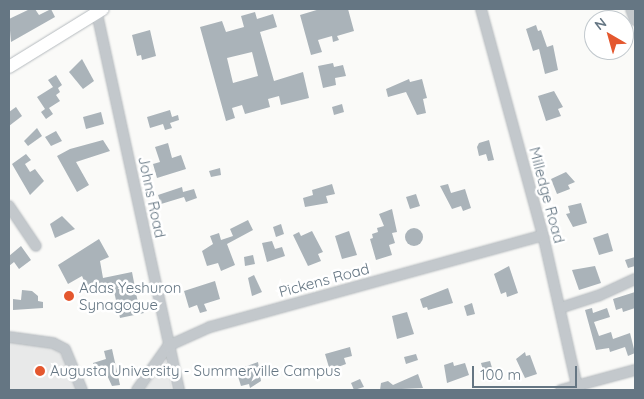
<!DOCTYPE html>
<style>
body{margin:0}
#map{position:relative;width:644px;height:399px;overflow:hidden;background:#fafaf8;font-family:Quicksand,sans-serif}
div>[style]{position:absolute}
.built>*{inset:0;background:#e8e9e9}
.building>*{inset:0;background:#aab3b9}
.round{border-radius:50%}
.roads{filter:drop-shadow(0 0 1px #b5babe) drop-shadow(0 0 1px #b5babe)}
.minor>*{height:10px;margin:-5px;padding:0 5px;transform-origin:5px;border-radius:5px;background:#c3c8cc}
.major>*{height:12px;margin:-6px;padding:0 6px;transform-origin:6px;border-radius:6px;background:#fff}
.dots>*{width:14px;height:14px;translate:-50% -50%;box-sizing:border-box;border:2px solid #fff;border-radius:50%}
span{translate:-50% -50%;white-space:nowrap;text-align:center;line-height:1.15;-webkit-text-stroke:5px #fff;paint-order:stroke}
.street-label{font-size:15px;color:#657683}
.poi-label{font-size:15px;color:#657683}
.left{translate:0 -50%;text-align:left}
.frame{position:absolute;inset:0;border:10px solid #657683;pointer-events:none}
.north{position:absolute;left:584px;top:10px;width:50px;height:50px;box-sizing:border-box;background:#fff;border:1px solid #c1c8cd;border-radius:50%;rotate:322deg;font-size:14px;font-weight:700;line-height:20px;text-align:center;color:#657683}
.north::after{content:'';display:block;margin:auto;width:18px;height:22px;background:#e4572e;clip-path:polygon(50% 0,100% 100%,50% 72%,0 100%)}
.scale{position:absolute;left:472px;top:366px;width:105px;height:22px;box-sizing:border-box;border:2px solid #657683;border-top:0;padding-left:6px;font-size:15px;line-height:18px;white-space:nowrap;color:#657683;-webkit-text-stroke:4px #fff;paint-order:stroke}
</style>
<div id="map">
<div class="built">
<i style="clip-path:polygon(9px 340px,51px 346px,60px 353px,83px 390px,9px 390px)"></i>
<i style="clip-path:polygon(166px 360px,172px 390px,144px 390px)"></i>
</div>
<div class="building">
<i style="clip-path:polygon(30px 9px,35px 9px,39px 15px,51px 9px,55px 17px,11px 42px,9px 19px)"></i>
<i style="clip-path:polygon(320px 9px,348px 9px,354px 31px,337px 36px,339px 40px,333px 42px,332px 36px,318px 40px,322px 52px,311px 55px,300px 15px)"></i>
<i style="clip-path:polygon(evenodd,255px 12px,257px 19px,273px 14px,277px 27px,260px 32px,274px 81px,303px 72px,309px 98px,281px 105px,279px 96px,268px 99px,270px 107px,245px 114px,242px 105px,232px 108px,235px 118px,226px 121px,200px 27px,222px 21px,226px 32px,244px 27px,241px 16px,255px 12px,252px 52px,258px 76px,233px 83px,227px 58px,252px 52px)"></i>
<i style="clip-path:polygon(536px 25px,538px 31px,541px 30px,547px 47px,553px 45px,558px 70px,545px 74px,539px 49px,533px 51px,526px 29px)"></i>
<i style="clip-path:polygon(150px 30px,156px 56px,142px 60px,141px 55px,137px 56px,132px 35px)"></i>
<i style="clip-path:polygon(82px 59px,94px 81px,83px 89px,69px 72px)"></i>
<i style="clip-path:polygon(333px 63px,334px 67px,343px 65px,346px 76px,335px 78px,336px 85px,323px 88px,318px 66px)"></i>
<i style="clip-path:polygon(56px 75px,62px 85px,58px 88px,60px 92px,56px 95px,60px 101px,49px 108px,53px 114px,46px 119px,41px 112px,45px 109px,37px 97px,53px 87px,48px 80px)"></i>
<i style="clip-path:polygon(409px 79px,410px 82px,422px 79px,427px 98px,423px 99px,426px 113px,417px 115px,406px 92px,388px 97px,386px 89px)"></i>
<i style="clip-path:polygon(554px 91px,563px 107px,558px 109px,561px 116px,546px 121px,538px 96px)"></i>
<i style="clip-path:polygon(342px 104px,344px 112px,334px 115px,332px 107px)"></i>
<i style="clip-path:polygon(16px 107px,22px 116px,9px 126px,9px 112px)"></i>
<i style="clip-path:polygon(170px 110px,172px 117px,178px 115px,179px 120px,170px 123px,172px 128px,165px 130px,163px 124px,150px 128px,147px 117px)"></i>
<i style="clip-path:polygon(101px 112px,104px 124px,86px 129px,83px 117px)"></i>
<i style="clip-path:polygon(37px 128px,42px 136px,28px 146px,24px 141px)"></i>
<i style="clip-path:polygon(56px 131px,62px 141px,51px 146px,45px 137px)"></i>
<i style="clip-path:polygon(103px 140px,110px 151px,76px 162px,89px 185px,77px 192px,57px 156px,70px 149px)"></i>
<i style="clip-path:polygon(489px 140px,494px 160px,488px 161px,486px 154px,479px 156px,477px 147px,479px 143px)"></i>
<i style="clip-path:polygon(168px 143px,172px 158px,181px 155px,186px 169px,157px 178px,153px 164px,160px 162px,155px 147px)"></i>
<i style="clip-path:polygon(26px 154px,31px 160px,25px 164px,30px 172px,35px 169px,44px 181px,30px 195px,12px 164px)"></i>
<i style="clip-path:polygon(220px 168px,221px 175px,211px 177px,209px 171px)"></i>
<i style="clip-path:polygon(566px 172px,575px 182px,568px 185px,570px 189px,557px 194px,551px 179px)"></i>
<i style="clip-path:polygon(332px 184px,335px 194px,326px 196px,328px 203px,305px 207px,303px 198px,313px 195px,312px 190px)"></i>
<i style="clip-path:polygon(448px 184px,451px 193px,465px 189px,471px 208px,463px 211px,461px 206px,452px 209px,440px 186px)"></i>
<i style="clip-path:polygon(182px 187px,183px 192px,194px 189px,197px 198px,186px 202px,184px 197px,161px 204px,158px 195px)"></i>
<i style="clip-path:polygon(416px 194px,420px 206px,410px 209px,406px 197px)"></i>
<i style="clip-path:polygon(581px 203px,587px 223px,573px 227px,566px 214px,570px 213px,568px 206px)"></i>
<i style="clip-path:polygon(392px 209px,397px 232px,392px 233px,395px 243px,389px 245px,392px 255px,376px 260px,370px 239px,373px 238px,372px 234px,378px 232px,377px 228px,384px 226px,379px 214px)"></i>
<i style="clip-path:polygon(62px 216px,75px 229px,55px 238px,50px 224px)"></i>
<i style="clip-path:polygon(248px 220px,253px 230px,227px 244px,235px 265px,221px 271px,218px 263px,207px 266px,202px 251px,213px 244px,210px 236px,219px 233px,221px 240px,233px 236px,230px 229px)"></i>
<i style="clip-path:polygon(281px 224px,284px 234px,276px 237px,273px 227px)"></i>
<i class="round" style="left:405px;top:228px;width:18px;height:18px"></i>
<i style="clip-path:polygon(312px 231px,323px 252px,318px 254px,321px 261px,308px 266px,293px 235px,299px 232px,301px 236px)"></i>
<i style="clip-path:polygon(349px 231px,357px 255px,342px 259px,335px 236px)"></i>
<i style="clip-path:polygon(608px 233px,613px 251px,599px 255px,593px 238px)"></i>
<i style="clip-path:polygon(99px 239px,109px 257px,100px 261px,103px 278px,132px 272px,138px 303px,142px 302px,144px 313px,120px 318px,113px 287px,88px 290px,82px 276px,68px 284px,58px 265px)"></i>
<i style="clip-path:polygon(272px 241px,275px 249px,282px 247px,285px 256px,267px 262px,262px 243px)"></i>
<i style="clip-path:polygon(21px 246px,31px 260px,19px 269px,14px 262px,9px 266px,9px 256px)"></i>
<i style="clip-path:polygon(253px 255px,255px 264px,245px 266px,244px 257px)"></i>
<i style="clip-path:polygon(635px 257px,635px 266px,628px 268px,625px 260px)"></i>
<i style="clip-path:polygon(509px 266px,518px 293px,507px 297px,506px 292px,501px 294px,494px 274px)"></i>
<i style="clip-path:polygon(595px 266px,601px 283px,579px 290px,572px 270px)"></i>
<i style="clip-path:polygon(254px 275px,262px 292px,252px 296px,248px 278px)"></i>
<i style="clip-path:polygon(215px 281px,220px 299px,204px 304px,207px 311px,200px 313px,197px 305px,189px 308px,184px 291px)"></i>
<i style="clip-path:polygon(448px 288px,453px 303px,428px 310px,427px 307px,423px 308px,420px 299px)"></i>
<i style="clip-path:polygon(22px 290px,32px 291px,38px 296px,38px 301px,43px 302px,43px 308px,13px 310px,13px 299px,21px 300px)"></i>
<i style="clip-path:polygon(635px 292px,635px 308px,623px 312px,622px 308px,616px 310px,613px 299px)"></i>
<i style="clip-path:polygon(472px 303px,475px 314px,467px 316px,464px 306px)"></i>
<i style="clip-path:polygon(592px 308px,593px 313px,607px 308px,610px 317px,594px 322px,599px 336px,611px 332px,613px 339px,630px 333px,635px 353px,628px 356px,625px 347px,610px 352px,609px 348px,596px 350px,585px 310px)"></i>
<i style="clip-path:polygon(407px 312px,414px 334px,397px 339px,392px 316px)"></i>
<i style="clip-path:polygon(350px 347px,352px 356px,344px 358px,346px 364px,338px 367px,340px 371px,331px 374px,325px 354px)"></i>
<i style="clip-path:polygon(112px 349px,120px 385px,112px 386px,105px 371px,101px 368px,95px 369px,93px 363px,106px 359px,104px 351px)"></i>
<i style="clip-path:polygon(525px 352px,526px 356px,530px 355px,537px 374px,525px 378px,516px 359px)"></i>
<i style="clip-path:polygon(416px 354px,418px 360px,406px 364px,404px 357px)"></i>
<i style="clip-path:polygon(490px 361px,493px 371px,484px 374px,481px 363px)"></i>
<i style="clip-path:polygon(258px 362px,261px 381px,250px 388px,249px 384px,241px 386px,236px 370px)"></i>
<i style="clip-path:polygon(453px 362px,454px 366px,465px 363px,469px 375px,447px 383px,444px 365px)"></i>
<i style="clip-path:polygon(418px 374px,423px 388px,380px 390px,381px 383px,388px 381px,393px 385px)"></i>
<i style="clip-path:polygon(360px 379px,364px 387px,354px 390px,351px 383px)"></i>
</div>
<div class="roads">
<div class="minor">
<i style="left:96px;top:9px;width:390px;rotate:77.7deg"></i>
<i style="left:481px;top:9px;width:234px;rotate:74.7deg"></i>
<i style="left:543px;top:235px;width:159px;rotate:77.3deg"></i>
<i style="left:631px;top:9px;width:12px;rotate:70deg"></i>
<i style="left:9px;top:206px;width:48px;rotate:56deg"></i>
<i style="left:560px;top:308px;width:40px;rotate:-18deg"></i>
<i style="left:598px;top:296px;width:41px;rotate:-24.7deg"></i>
<i style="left:9px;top:337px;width:44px;rotate:7.8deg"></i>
<i style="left:53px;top:343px;width:13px;rotate:27deg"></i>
<i style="left:65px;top:349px;width:44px;rotate:67.5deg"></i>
<i style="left:137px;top:390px;width:54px;rotate:-54.8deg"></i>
<i style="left:168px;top:346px;width:46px;rotate:-24.3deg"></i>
<i style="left:210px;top:327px;width:345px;rotate:-15.4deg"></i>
<i style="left:561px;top:390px;width:77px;rotate:-15.1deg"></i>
</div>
<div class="major">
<i style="left:9px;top:67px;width:110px;rotate:-31.7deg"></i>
</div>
</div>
<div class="dots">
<i style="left:69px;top:296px;background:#e4572e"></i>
<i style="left:40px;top:371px;background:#e4572e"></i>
</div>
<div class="street-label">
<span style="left:547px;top:195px;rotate:75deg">Milledge Road</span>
<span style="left:152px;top:197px;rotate:78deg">Johns Road</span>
<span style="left:324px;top:280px;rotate:-15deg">Pickens Road</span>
</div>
<div class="poi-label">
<span class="left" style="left:79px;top:296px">Adas Yeshuron<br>Synagogue</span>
<span class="left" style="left:50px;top:371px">Augusta University - Summerville Campus</span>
</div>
<div class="frame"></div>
<div class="north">N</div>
<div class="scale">100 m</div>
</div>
